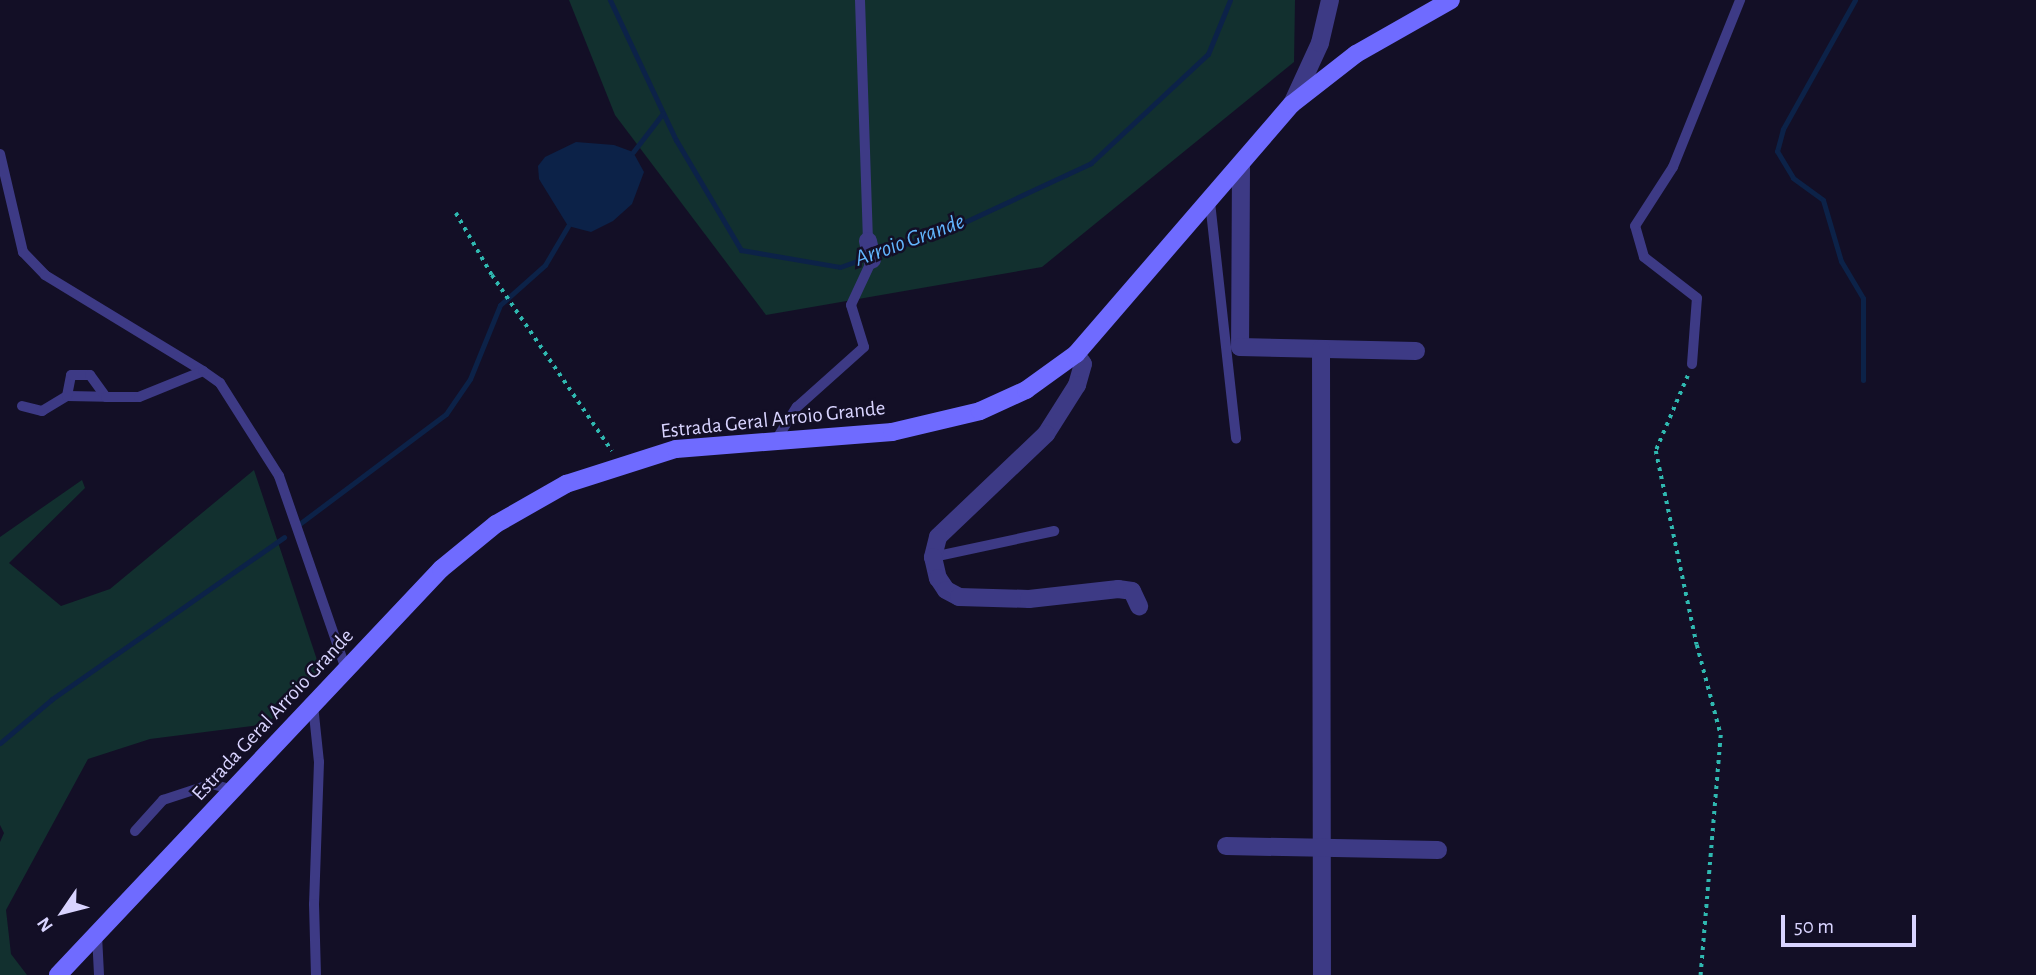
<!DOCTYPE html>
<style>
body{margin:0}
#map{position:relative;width:2036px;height:975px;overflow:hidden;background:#130f26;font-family:"Alegreya Sans",sans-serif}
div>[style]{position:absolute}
.green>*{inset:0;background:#12302f}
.water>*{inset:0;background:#0c2248}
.stream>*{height:5px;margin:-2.5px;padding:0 2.5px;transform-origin:2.5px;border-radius:2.5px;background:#0c2248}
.path>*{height:3.5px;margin-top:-1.75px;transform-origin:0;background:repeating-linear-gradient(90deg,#2fb8b0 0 3.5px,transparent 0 8.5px)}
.lane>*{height:10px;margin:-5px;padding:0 5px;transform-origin:5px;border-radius:5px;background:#3d3a85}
.street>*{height:18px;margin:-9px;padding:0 9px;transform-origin:9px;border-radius:9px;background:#3d3a85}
.secondary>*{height:18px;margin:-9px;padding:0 9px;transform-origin:9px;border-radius:9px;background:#6f6bff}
span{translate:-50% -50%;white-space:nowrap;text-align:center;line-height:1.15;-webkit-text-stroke:5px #130f26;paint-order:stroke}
.street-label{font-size:21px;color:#d9d4ff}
.water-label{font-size:23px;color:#62b6ff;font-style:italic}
.north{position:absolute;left:28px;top:877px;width:70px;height:70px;-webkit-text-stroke:5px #130f26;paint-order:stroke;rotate:235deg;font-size:19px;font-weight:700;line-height:28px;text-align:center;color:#d9d4ff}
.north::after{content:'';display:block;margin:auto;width:24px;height:32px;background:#d9d4ff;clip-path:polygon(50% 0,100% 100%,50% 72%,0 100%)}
.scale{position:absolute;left:1781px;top:915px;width:135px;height:32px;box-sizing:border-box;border:4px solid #d9d4ff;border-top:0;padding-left:9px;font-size:21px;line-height:24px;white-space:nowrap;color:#d9d4ff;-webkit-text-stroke:5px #130f26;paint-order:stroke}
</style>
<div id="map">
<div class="green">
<i style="clip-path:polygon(569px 0,1295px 0,1294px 62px,1042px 267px,766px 315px,615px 115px)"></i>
<i style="clip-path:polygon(254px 470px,320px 669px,267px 724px,150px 739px,88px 759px,6px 910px,11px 954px,27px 975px,0 975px,0 842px,4px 833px,0 825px,0 537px,82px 480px,85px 488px,9px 563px,61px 606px,110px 589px)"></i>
</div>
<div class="water">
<i style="clip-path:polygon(576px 142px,614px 145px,633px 152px,644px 172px,632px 204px,613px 221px,591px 232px,568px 226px,539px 179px,538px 166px,545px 157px)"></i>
</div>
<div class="stream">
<i style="left:610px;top:0;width:155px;rotate:64.8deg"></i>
<i style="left:676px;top:140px;width:128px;rotate:59.4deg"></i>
<i style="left:741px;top:250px;width:100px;rotate:9.7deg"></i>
<i style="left:840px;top:267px;width:121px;rotate:-19.3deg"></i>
<i style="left:954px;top:227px;width:151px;rotate:-25deg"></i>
<i style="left:1091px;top:163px;width:160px;rotate:-43deg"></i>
<i style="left:1208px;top:54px;width:58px;rotate:-67.8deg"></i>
<i style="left:1855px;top:0;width:148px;rotate:119.2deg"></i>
<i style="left:1783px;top:129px;width:23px;rotate:105deg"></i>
<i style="left:1777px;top:151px;width:31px;rotate:59deg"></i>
<i style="left:1793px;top:178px;width:37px;rotate:36deg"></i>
<i style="left:1823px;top:200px;width:64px;rotate:73.6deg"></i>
<i style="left:1841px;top:261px;width:43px;rotate:59.3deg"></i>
<i style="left:1863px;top:298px;width:82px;rotate:90deg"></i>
<i style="left:633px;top:152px;width:49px;rotate:-52.4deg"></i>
<i style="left:298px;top:525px;width:185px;rotate:-36.9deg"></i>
<i style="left:446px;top:414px;width:42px;rotate:-55.6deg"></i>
<i style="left:470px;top:379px;width:80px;rotate:-67.9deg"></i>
<i style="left:500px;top:305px;width:60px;rotate:-41.6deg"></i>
<i style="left:545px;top:265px;width:45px;rotate:-59.5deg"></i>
<i style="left:0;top:743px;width:68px;rotate:-40.2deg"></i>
<i style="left:52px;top:699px;width:283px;rotate:-34.9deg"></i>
</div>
<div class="path">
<i style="left:456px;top:213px;width:72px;rotate:59.9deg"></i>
<i style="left:492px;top:275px;width:213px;rotate:55.7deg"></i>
<i style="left:1688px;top:376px;width:82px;rotate:113.1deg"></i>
<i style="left:1656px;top:451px;width:198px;rotate:78.1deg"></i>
<i style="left:1697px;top:645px;width:93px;rotate:75.1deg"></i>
<i style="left:1721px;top:735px;width:241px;rotate:94.8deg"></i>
</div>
<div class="lane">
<i style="left:860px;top:0;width:241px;rotate:88.1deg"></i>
<i style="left:0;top:154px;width:101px;rotate:76.8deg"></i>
<i style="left:23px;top:252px;width:32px;rotate:46deg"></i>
<i style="left:45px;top:275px;width:185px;rotate:31.3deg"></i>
<i style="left:1210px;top:202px;width:238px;rotate:83.7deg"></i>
<i style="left:1692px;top:364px;width:66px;rotate:-85.7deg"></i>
<i style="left:1697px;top:298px;width:67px;rotate:-142.3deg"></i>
<i style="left:1644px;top:257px;width:32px;rotate:-106deg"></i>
<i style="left:1635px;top:226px;width:70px;rotate:-57.2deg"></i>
<i style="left:1673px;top:167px;width:180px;rotate:-68.1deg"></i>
<i style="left:67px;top:396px;width:39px;rotate:1deg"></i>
<i style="left:22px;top:406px;width:21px;rotate:14deg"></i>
<i style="left:42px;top:411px;width:29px;rotate:-31deg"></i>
<i style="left:67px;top:396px;width:21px;rotate:-79deg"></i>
<i style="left:71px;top:375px;width:19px"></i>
<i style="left:90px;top:375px;width:27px;rotate:54deg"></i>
<i style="left:106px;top:397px;width:33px"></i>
<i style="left:139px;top:397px;width:69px;rotate:-22.1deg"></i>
<i style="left:203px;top:371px;width:21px;rotate:35deg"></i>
<i style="left:220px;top:383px;width:110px;rotate:57.6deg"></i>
<i style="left:279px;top:476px;width:205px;rotate:70.9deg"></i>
<i style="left:776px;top:440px;width:39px;rotate:-58deg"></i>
<i style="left:797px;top:407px;width:90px;rotate:-41.8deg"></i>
<i style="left:864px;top:347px;width:44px;rotate:-107.2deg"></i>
<i style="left:851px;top:305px;width:50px;rotate:-65deg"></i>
<i style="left:933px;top:557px;width:124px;rotate:-12.1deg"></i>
<i style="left:313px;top:705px;width:57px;rotate:84deg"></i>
<i style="left:319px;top:762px;width:142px;rotate:92deg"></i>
<i style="left:314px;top:904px;width:71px;rotate:88.4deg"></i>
<i style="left:135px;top:831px;width:42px;rotate:-47.9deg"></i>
<i style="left:163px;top:800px;width:52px;rotate:-18.1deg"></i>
<i style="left:212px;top:784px;width:22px;rotate:16deg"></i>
<i style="left:97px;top:935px;width:40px;rotate:87.1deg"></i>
</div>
<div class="street">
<i style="left:1292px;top:104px;width:67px;rotate:-65.3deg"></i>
<i style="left:1320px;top:43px;width:44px;rotate:-76.9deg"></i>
<i style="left:1241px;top:166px;width:181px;rotate:90.3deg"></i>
<i style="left:1240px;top:347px;width:176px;rotate:1.3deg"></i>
<i style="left:868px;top:241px;width:19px;rotate:78deg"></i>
<i style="left:1321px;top:349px;width:626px;rotate:89.91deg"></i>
<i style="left:1076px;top:354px;width:12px;rotate:55deg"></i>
<i style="left:1083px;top:364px;width:22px;rotate:106deg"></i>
<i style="left:1077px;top:385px;width:58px;rotate:122.3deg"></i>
<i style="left:1046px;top:434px;width:149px;rotate:136.4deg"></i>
<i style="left:938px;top:537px;width:21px;rotate:104deg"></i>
<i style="left:933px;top:557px;width:22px;rotate:77deg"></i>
<i style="left:938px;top:578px;width:14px;rotate:56deg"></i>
<i style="left:946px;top:590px;width:15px;rotate:28deg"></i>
<i style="left:959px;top:597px;width:70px;rotate:1.6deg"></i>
<i style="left:1029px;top:599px;width:90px;rotate:-6.4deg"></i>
<i style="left:1118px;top:589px;width:14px;rotate:8deg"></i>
<i style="left:1132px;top:591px;width:17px;rotate:65deg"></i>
<i style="left:1226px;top:846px;width:212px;rotate:1.1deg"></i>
</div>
<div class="secondary">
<i style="left:58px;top:975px;width:558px;rotate:-46.67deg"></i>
<i style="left:441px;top:569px;width:71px;rotate:-39.3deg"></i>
<i style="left:496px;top:524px;width:81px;rotate:-29.7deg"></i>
<i style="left:566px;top:484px;width:115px;rotate:-17.7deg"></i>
<i style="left:676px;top:449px;width:217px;rotate:-4.5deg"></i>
<i style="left:892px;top:432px;width:90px;rotate:-13.4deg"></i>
<i style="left:980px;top:411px;width:51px;rotate:-24.5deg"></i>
<i style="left:1026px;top:390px;width:62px;rotate:-35.8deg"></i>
<i style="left:1076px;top:354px;width:330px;rotate:-49.2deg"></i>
<i style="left:1292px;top:104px;width:81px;rotate:-38deg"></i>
<i style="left:1356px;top:54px;width:109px;rotate:-29.6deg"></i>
</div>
<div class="street-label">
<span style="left:773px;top:420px;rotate:-6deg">Estrada Geral Arroio Grande</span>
<span style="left:273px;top:715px;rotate:-47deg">Estrada Geral Arroio Grande</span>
</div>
<div class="water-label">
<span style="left:910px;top:241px;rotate:-20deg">Arroio Grande</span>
</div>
<div class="north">N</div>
<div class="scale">50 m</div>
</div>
